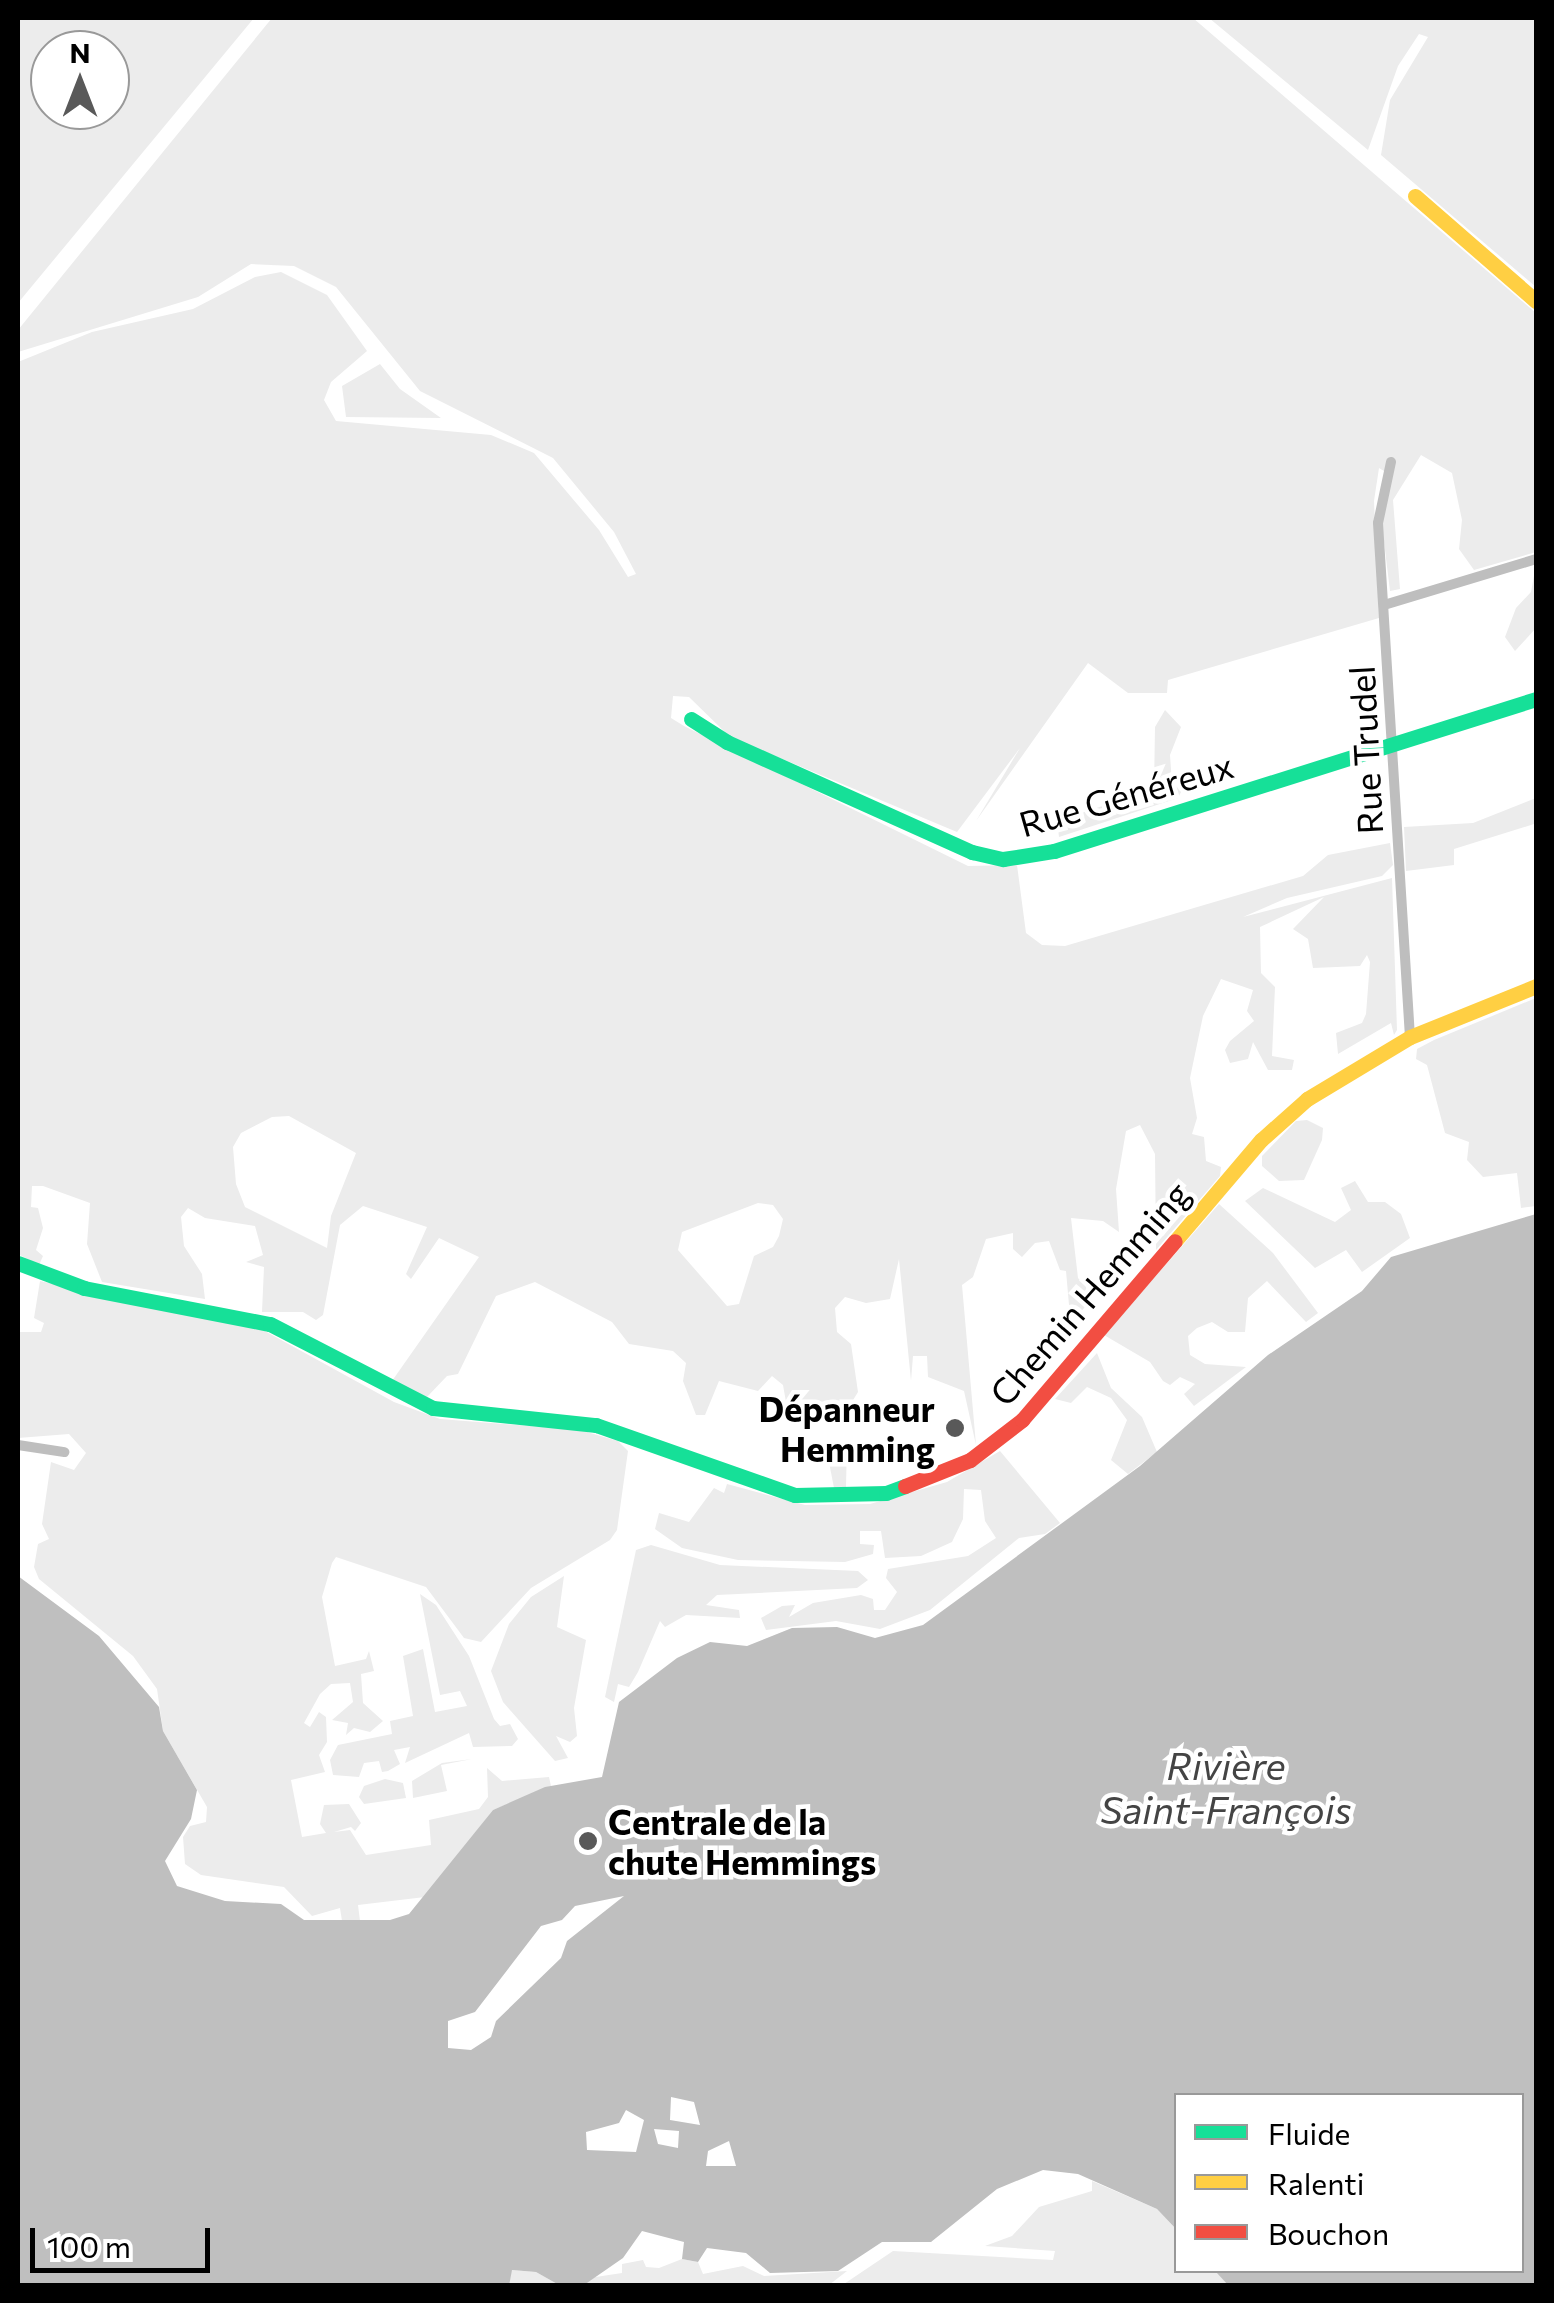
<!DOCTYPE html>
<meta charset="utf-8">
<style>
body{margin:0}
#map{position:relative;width:1554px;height:2303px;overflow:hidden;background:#fff;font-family:Commissioner,sans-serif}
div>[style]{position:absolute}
.green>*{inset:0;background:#ececec}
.water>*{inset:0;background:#bfbfbf}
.street>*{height:10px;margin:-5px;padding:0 5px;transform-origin:5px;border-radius:5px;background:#bebebe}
.fast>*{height:15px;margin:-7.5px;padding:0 7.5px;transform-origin:7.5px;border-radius:7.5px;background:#16e098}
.slow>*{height:15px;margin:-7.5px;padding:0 7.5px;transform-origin:7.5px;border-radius:7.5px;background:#ffcf43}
.jam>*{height:15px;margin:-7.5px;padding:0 7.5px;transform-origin:7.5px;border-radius:7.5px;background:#f24e42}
.dots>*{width:28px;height:28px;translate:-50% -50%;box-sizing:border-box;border:5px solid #fff;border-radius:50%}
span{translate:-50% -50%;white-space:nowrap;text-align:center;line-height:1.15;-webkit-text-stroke:9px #fff;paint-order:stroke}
.street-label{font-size:35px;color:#000}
.poi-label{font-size:35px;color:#000;font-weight:700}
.right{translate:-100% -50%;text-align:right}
.left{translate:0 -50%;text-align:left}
.water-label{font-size:38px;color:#444;font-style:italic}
.frame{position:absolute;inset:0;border:20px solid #000;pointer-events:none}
.legend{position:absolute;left:1174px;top:2093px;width:350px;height:180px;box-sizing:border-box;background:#fff;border:2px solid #999;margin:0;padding:12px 18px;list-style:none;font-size:30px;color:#000}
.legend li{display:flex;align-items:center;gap:20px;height:50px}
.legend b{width:50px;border:2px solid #999}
.north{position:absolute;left:30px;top:30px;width:100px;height:100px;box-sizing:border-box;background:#fff;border:2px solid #999;border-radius:50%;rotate:0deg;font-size:28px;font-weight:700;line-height:40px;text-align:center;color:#000}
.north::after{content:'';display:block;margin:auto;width:35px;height:45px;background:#595959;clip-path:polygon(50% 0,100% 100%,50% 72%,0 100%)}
.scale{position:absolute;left:30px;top:2228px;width:180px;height:45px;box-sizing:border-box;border:5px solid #000;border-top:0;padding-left:12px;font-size:30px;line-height:35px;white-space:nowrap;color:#000;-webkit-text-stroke:8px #fff;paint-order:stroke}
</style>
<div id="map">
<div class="green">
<i style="clip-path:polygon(evenodd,18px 18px,254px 18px,18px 303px,18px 18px,50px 50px,110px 50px,110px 110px,50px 110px,50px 50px)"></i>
<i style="clip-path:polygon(evenodd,272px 18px,1193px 18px,1536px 313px,1536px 552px,1474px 570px,1459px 549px,1462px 520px,1452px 473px,1421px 455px,1393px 500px,1400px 589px,1390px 591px,1381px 517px,1389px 474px,1379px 468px,1374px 501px,1379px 618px,1168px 680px,1167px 693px,1128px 693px,1088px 663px,976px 821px,1020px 748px,957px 832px,730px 737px,689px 697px,673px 696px,671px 718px,684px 726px,968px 866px,1017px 865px,1026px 933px,1042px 945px,1065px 946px,1303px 876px,1328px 855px,1390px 843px,1393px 865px,1382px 876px,1287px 898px,1243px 917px,1392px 878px,1397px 1030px,1394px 1035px,1391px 1023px,1338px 1054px,1336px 1033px,1362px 1023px,1366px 1014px,1370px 962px,1367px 955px,1360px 966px,1313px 968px,1308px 939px,1293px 929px,1324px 897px,1260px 927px,1261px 973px,1275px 987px,1272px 1056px,1294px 1060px,1292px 1070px,1268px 1070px,1253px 1042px,1248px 1059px,1230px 1063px,1225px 1050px,1230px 1041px,1254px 1021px,1247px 1011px,1253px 990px,1221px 979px,1203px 1016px,1190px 1078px,1197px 1118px,1192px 1134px,1204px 1137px,1206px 1161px,1221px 1167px,1220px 1176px,1156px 1250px,1155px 1154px,1140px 1125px,1126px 1131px,1116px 1189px,1119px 1232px,1103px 1221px,1071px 1218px,1078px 1278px,1086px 1287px,1088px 1303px,1080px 1313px,1069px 1305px,1066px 1271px,1060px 1270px,1049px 1241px,1035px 1243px,1022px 1257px,1013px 1249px,1013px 1233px,986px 1239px,973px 1277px,962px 1285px,976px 1445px,964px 1391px,928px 1377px,927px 1356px,913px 1356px,911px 1381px,899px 1259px,890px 1299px,866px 1303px,845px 1297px,835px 1308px,837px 1332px,851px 1344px,858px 1392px,850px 1405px,808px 1415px,786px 1402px,783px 1385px,772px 1376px,758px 1391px,719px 1381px,705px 1415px,696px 1415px,683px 1381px,686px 1363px,673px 1351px,629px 1344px,612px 1322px,535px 1282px,496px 1296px,458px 1374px,447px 1376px,427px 1397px,392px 1381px,479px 1257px,439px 1238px,411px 1279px,406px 1274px,427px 1227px,363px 1206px,340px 1225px,323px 1315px,316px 1320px,303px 1312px,262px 1312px,264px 1267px,246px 1262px,263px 1255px,255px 1226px,205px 1218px,188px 1208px,181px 1217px,184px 1246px,202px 1274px,205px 1299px,102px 1282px,87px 1244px,90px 1203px,43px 1186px,32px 1186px,31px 1207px,38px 1208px,43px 1228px,36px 1250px,43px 1256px,39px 1265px,18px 1254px,18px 362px,92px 332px,193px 309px,255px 277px,281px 272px,327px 295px,367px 351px,331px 382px,324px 400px,336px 421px,491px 435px,534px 453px,599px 530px,628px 577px,636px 574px,614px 532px,553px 458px,420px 391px,336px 287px,294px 266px,251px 264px,198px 297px,18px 352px,18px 330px,272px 18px,289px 1116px,356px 1153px,331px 1216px,327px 1248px,245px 1207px,236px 1184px,233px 1147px,241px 1133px,272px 1117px,289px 1116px,272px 18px,758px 1203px,773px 1205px,783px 1219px,779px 1236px,773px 1247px,754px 1256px,739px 1304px,727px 1306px,678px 1250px,682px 1232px,758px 1203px)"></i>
<i style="clip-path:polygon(1209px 18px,1536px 18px,1536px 287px,1381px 155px,1390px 100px,1428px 37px,1419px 34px,1398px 66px,1368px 150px)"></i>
<i style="clip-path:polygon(380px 364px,400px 389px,441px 418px,346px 417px,342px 386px)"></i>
<i style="clip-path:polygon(1536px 565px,1536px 628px,1515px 651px,1505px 637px,1516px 608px,1531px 592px)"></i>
<i style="clip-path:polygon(1165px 710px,1181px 727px,1170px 755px,1172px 784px,1182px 790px,1178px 798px,1059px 837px,1057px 821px,1154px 789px,1155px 727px)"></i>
<i style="clip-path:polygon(1536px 798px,1534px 824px,1454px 849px,1454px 865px,1406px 871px,1404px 827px,1473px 823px)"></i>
<i style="clip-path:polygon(1536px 998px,1536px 1206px,1521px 1208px,1517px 1173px,1483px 1177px,1467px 1160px,1469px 1142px,1445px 1133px,1427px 1065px,1416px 1059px,1417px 1049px,1434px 1040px)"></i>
<i style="clip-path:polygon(1307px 1120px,1323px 1128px,1322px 1140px,1304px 1180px,1279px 1181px,1262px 1166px,1262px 1156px,1296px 1121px)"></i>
<i style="clip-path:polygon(1355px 1181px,1368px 1202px,1385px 1202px,1401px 1214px,1410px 1238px,1362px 1272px,1346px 1250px,1315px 1268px,1245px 1201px,1263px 1188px,1335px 1222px,1351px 1210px,1341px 1188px)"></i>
<i style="clip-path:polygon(1219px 1204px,1273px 1253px,1318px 1313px,1306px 1322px,1267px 1281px,1248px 1298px,1245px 1332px,1228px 1332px,1212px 1322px,1197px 1328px,1188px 1336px,1190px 1355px,1205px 1364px,1246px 1367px,1194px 1406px,1184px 1394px,1195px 1384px,1180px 1377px,1170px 1385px,1163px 1381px,1150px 1362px,1104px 1335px)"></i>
<i style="clip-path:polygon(40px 1281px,263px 1330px,394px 1402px,440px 1419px,580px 1430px,618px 1441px,628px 1451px,617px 1530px,610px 1540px,531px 1588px,481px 1642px,464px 1638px,426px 1587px,336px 1557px,332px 1563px,322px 1597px,335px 1666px,366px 1659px,369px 1651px,374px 1671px,361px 1674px,363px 1703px,383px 1721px,370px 1732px,354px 1728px,346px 1735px,348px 1723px,332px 1720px,353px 1702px,350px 1683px,331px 1684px,320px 1694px,304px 1723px,310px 1727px,319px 1712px,326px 1717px,327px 1742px,319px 1755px,325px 1772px,291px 1780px,302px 1837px,326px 1833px,320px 1824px,324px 1805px,349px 1804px,361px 1823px,355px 1831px,351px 1827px,334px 1832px,350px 1830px,366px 1855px,431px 1845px,429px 1820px,479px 1809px,488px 1797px,487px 1768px,502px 1781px,549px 1777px,551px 1786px,493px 1810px,425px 1897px,358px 1905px,360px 1921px,342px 1921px,340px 1908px,312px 1916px,284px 1887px,201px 1875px,185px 1864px,183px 1837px,190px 1826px,206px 1822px,207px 1807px,163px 1731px,157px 1689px,133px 1656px,39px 1579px,34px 1567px,38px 1544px,49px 1539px,42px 1524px,51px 1462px,74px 1470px,86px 1453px,69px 1434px,18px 1438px,18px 1332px,41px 1332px,44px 1323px,34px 1318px)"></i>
<i style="clip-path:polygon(1097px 1353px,1111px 1388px,1142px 1417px,1157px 1452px,1128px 1474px,1111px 1460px,1127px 1420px,1111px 1398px,1087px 1387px,1071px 1403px,1055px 1399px)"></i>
<i style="clip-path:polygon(847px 1441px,846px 1487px,834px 1488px,828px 1457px)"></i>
<i style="clip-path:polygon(1000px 1451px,1060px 1523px,1045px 1534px,1019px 1538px,930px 1610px,880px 1629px,836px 1621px,766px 1630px,761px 1618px,782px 1606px,795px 1605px,789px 1617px,813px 1603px,861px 1595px,873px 1599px,874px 1610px,885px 1610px,897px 1592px,886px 1578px,888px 1569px,968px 1556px,996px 1538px,985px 1521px,981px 1490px,964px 1489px,963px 1519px,952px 1542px,921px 1556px,885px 1558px,881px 1531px,860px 1531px,860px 1544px,874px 1545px,873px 1554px,845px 1562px,738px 1560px,682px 1548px,655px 1529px,659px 1513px,689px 1522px,714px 1488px,724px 1493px,727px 1484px,805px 1505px,870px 1504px,947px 1482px)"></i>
<i style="clip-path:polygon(651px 1545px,720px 1565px,858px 1571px,868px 1580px,857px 1588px,717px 1595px,706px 1605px,739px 1610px,740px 1618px,686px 1615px,665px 1627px,660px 1621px,638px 1672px,629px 1687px,618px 1684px,614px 1702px,605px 1697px,636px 1550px)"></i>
<i style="clip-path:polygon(564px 1576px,557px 1627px,586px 1640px,574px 1708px,577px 1736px,570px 1742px,556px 1736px,568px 1758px,555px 1761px,503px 1702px,491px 1671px,509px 1624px,531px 1597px)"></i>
<i style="clip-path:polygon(420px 1594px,436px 1605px,469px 1656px,494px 1719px,500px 1726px,510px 1724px,518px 1739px,512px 1746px,473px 1747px,469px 1733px,405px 1763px,410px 1747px,394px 1750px,400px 1764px,388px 1771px,382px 1772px,379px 1761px,364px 1763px,359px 1777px,333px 1775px,330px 1760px,338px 1745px,392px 1734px,390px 1721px,413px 1716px,403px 1656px,423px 1649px,435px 1712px,467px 1706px,460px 1691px,440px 1695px)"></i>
<i style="clip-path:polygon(472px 1759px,441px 1765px,447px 1791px,413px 1798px,412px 1781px,442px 1763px)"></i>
<i style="clip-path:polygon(385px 1779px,403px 1783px,406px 1798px,364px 1804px,359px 1797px,364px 1786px)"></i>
<i style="clip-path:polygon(1092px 2181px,1157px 2209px,1176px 2229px,1176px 2270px,1215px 2271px,1229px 2285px,841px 2286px,893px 2251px,1053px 2260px,1055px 2251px,985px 2246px,1012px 2236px,1039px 2207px,1092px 2191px)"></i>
<i style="clip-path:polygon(682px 2259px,698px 2262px,703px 2274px,743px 2266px,764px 2276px,847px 2271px,829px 2285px,584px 2286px,589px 2278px,622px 2273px,622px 2264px,643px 2260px,646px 2267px,659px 2268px)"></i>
<i style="clip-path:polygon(511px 2270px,536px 2272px,559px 2285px,509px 2286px)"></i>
</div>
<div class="water">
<i style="clip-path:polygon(evenodd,1536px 1214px,1536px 2285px,1229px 2286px,1215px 2271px,1522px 2270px,1522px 2096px,1176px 2096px,1176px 2229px,1157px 2209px,1078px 2174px,1043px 2170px,997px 2189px,931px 2242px,882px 2242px,838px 2271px,770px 2273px,746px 2253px,707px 2248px,698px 2262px,682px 2259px,684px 2242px,642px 2231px,623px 2258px,584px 2285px,559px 2285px,536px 2272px,512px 2270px,509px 2286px,18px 2285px,18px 1576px,99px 1636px,159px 1707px,163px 1731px,197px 1790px,191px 1819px,165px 1861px,177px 1886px,225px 1901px,281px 1904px,304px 1920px,390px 1920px,409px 1914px,493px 1810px,545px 1787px,602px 1777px,619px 1702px,677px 1658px,710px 1642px,747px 1646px,792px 1628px,837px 1627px,875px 1638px,923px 1625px,1140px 1466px,1268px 1355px,1362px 1291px,1391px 1257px,1536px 1214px,624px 1896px,567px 1941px,561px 1958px,496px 2021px,491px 2037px,471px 2050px,448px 2048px,448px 2021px,475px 2012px,541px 1926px,562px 1920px,575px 1906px,624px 1896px,1536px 1214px,671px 2097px,694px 2102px,700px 2125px,670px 2120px,671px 2097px,1536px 1214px,626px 2110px,644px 2120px,636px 2152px,587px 2150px,586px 2132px,619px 2123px,626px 2110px,1536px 1214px,654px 2129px,679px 2131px,678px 2148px,658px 2144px,654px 2129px,1536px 1214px,729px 2141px,736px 2166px,706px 2166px,708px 2151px,729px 2141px)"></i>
</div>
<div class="street">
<i style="left:1391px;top:462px;width:62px;rotate:102deg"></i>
<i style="left:1378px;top:523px;width:515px;rotate:86.44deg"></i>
<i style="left:1384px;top:605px;width:159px;rotate:-16.8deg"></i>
<i style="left:18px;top:1445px;width:47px;rotate:8.7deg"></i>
</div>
<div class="fast">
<i style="left:691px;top:719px;width:43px;rotate:32.6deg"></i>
<i style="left:727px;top:742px;width:269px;rotate:24.2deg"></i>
<i style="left:972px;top:852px;width:32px;rotate:13deg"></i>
<i style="left:1003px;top:859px;width:52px;rotate:-8.9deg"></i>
<i style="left:1054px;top:851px;width:505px;rotate:-17.5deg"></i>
<i style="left:18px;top:1263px;width:71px;rotate:20.7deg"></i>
<i style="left:84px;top:1288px;width:189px;rotate:11deg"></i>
<i style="left:270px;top:1324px;width:183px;rotate:27.3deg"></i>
<i style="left:433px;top:1408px;width:164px;rotate:6deg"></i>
<i style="left:596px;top:1425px;width:211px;rotate:19.4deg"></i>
<i style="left:795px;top:1495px;width:91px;rotate:-1.3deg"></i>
<i style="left:886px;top:1493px;width:20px;rotate:-20deg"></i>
</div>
<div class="slow">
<i style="left:1415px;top:196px;width:160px;rotate:41deg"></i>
<i style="left:1175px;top:1241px;width:133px;rotate:-49.6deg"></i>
<i style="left:1261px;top:1140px;width:62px;rotate:-41.7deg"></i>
<i style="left:1307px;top:1099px;width:120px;rotate:-31deg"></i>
<i style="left:1410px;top:1037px;width:136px;rotate:-22deg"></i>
</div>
<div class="jam">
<i style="left:905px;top:1486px;width:70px;rotate:-21.8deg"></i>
<i style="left:970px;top:1460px;width:66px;rotate:-37.6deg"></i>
<i style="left:1022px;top:1420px;width:235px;rotate:-49.5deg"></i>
</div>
<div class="dots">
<i style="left:955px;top:1428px;background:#595959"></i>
<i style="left:588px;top:1841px;background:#595959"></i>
</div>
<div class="street-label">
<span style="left:1365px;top:750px;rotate:-93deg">Rue Trudel</span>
<span style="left:1126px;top:794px;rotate:-16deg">Rue Généreux</span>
<span style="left:1089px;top:1293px;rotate:-49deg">Chemin Hemming</span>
</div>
<div class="poi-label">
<span class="right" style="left:935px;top:1428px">Dépanneur<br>Hemming</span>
<span class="left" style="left:608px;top:1841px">Centrale de la<br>chute Hemmings</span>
</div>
<div class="water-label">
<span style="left:1226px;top:1787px">Rivière<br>Saint-François</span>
</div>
<div class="frame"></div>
<ul class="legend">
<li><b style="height:12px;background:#16e098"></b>Fluide</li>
<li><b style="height:12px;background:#ffcf43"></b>Ralenti</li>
<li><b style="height:12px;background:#f24e42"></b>Bouchon</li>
</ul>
<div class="north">N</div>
<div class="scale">100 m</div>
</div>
